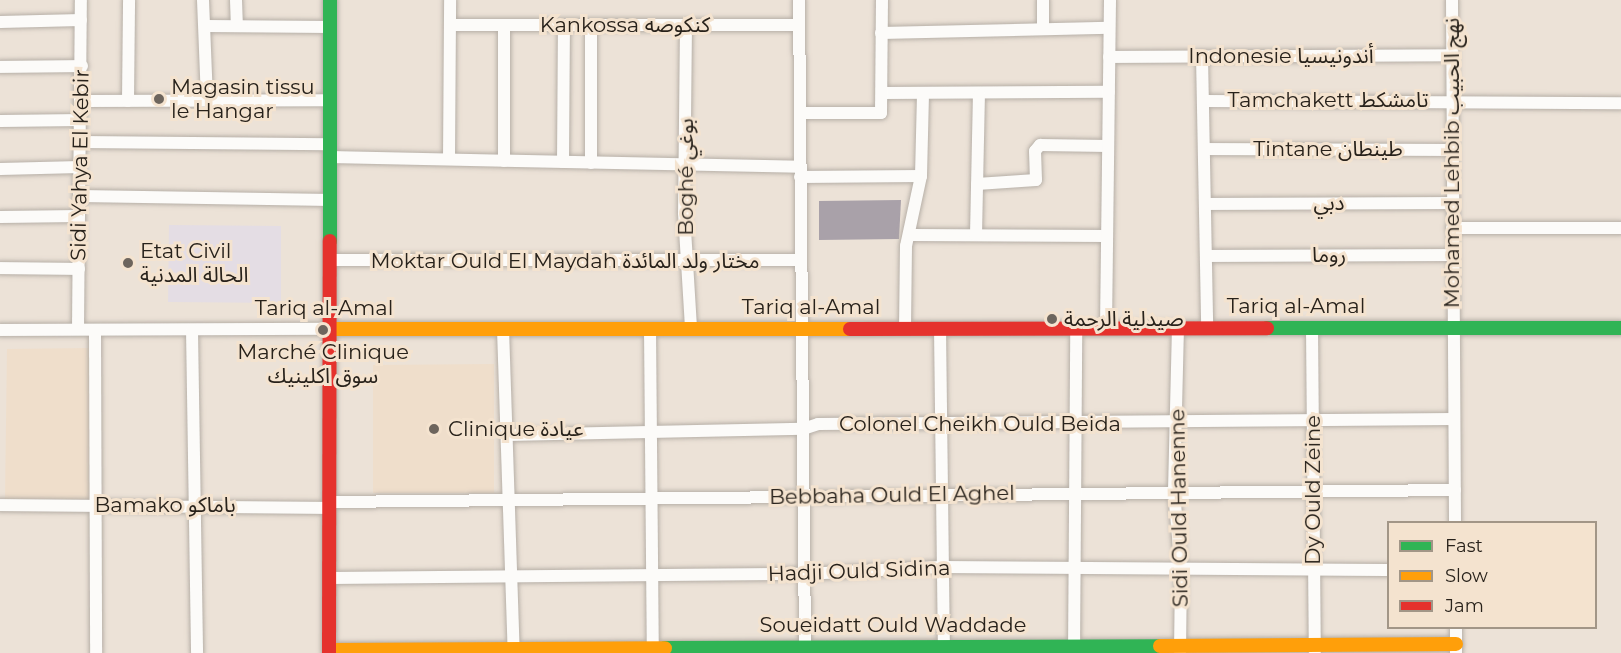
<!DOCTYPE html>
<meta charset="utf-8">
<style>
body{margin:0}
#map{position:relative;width:1621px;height:653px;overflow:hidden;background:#ece2d7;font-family:Montserrat,"Noto Sans Arabic",sans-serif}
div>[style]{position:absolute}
.built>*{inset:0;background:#efdecb}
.education>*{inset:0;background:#e4dde4}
.building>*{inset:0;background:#a9a1a9}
.roads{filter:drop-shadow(0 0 2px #b6afa7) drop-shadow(0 0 2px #b6afa7)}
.street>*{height:12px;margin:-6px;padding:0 6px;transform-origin:6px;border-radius:6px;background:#fcfbf9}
.fast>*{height:14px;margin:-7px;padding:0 7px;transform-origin:7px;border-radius:7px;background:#30b455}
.slow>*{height:14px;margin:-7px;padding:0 7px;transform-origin:7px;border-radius:7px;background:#ff9f0a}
.jam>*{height:14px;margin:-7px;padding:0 7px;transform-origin:7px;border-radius:7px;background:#e5322d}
.dots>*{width:16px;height:16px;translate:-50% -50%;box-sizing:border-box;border:3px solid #f4e3cf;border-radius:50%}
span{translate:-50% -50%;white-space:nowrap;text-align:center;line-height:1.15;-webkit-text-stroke:6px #f4e3cf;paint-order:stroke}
.street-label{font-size:21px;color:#28221b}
.poi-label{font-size:21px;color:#28221b}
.left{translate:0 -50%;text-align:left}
.legend{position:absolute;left:1387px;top:521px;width:210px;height:108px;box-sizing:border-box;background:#f4e3cf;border:2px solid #a29687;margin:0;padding:8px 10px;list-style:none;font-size:18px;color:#28221b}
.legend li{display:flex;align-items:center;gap:12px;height:30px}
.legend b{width:30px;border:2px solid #a29687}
</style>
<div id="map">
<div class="built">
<i style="clip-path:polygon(92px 348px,94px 499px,5px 499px,7px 349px)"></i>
<i style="clip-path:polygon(494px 364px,494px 493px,373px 493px,373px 365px)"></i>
</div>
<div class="education">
<i style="clip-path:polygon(169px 225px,281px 226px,281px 303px,168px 302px)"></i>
</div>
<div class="building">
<i style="clip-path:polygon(901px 200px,899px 239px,819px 240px,819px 201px)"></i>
</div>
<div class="roads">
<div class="street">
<i style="left:203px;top:0;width:100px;rotate:87.7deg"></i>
<i style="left:236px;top:0;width:26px;rotate:88deg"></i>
<i style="left:799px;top:0;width:653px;rotate:89.47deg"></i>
<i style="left:1043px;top:0;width:29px;rotate:90deg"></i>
<i style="left:1452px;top:0;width:522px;rotate:89.67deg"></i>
<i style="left:0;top:22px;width:81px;rotate:-1.4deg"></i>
<i style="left:450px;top:25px;width:349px"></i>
<i style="left:686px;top:25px;width:188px;rotate:90.6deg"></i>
<i style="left:684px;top:213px;width:115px;rotate:86.5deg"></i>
<i style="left:206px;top:26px;width:124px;rotate:0.5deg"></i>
<i style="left:881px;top:33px;width:228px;rotate:-1.3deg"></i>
<i style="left:1202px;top:56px;width:271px;rotate:88.9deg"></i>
<i style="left:1109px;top:57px;width:343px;rotate:-0.3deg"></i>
<i style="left:0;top:67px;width:82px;rotate:-0.7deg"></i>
<i style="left:882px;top:93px;width:227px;rotate:-0.3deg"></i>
<i style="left:82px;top:101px;width:248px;rotate:-0.2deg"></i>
<i style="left:128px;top:101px;width:101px;rotate:-89.4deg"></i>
<i style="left:1203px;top:101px;width:418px;rotate:0.3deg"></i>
<i style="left:800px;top:113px;width:81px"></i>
<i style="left:881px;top:113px;width:113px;rotate:-89.5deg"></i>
<i style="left:0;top:121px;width:81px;rotate:-0.7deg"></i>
<i style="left:81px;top:142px;width:249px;rotate:0.5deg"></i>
<i style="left:1204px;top:149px;width:248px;rotate:0.2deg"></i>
<i style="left:330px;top:157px;width:470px;rotate:1.2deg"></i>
<i style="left:449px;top:159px;width:159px;rotate:-89.6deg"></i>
<i style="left:504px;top:161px;width:136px;rotate:-90deg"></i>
<i style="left:563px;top:162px;width:137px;rotate:-89.6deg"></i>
<i style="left:591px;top:163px;width:138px;rotate:-90deg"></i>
<i style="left:0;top:169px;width:80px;rotate:-1.4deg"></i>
<i style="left:800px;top:177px;width:121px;rotate:-0.5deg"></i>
<i style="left:977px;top:184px;width:59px;rotate:-3.9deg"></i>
<i style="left:1036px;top:180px;width:29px;rotate:-92deg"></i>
<i style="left:1035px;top:151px;width:8px;rotate:-50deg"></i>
<i style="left:1040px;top:145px;width:68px;rotate:0.8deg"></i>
<i style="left:80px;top:196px;width:251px;rotate:0.9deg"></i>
<i style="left:1205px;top:204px;width:247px;rotate:-0.2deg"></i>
<i style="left:0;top:217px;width:79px;rotate:-0.7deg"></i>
<i style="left:1452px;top:228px;width:169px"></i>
<i style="left:911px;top:235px;width:196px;rotate:0.3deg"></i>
<i style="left:976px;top:235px;width:140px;rotate:-88.8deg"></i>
<i style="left:1206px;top:256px;width:246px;rotate:-0.2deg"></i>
<i style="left:330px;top:260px;width:471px"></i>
<i style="left:0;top:268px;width:79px;rotate:0.7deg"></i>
<i style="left:1106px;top:327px;width:327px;rotate:-89.3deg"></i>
<i style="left:1178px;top:327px;width:165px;rotate:91.4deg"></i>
<i style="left:1174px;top:492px;width:79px;rotate:84.9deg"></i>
<i style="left:1181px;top:571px;width:81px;rotate:90.7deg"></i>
<i style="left:1312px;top:327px;width:325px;rotate:89.5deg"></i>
<i style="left:650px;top:328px;width:325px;rotate:89.5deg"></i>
<i style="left:905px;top:328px;width:82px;rotate:-89.3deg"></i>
<i style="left:906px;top:246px;width:72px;rotate:-77.9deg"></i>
<i style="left:921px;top:176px;width:81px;rotate:-88.6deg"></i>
<i style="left:940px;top:328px;width:325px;rotate:89.3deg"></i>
<i style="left:78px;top:329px;width:329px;rotate:-89.5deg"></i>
<i style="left:503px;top:329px;width:324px;rotate:88.1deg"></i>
<i style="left:0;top:330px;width:329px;rotate:-0.2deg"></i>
<i style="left:95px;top:330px;width:323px;rotate:89.8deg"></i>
<i style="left:192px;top:330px;width:323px;rotate:89.1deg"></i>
<i style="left:507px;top:435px;width:296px;rotate:-1.2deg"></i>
<i style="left:803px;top:429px;width:16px;rotate:-18deg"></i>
<i style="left:818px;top:424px;width:636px;rotate:-0.45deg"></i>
<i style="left:329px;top:502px;width:1126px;rotate:-0.61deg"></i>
<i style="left:0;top:505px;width:329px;rotate:0.5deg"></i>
<i style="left:329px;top:578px;width:475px;rotate:-0.5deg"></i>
<i style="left:804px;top:574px;width:137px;rotate:-2.9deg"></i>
<i style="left:941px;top:567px;width:447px;rotate:0.4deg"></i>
<i style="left:1456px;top:628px;width:25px;rotate:90deg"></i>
<i style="left:1074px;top:653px;width:326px;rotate:-89.6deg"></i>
</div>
<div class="fast">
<i style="left:330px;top:241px;width:241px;rotate:-90deg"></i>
<i style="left:1267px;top:328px;width:354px"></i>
<i style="left:665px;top:648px;width:495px;rotate:-0.2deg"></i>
</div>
<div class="slow">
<i style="left:329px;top:329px;width:521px"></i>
<i style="left:1160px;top:646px;width:296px;rotate:-0.4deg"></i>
<i style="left:329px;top:650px;width:336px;rotate:-0.3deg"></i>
</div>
<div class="jam">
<i style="left:850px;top:329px;width:417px;rotate:-0.1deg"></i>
<i style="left:329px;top:653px;width:412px;rotate:-89.9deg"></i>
</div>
</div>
<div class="dots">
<i style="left:159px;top:99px;background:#6d655d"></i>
<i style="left:128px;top:263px;background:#6d655d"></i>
<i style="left:1052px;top:319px;background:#6d655d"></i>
<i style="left:323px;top:330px;background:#6d655d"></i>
<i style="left:434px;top:429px;background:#6d655d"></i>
</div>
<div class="street-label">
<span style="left:625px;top:25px">Kankossa كنكوصه</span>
<span style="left:1281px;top:56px">Indonesie أندونيسيا</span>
<span style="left:1328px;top:100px">Tamchakett تامشكط</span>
<span style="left:1328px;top:149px">Tintane طينطان</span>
<span style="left:1452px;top:163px;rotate:-90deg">Mohamed Lehbib نهج الحبيب</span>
<span style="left:80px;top:165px;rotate:-89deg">Sidi Yahya El Kebir</span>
<span style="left:686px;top:177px;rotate:-90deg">Boghé بوغي</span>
<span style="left:1329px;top:203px">دبي</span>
<span style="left:1329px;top:255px">روما</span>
<span style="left:565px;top:261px">Moktar Ould El Maydah مختار ولد المائدة</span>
<span style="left:1296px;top:306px">Tariq al-Amal</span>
<span style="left:811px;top:307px">Tariq al-Amal</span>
<span style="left:324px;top:308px">Tariq al-Amal</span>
<span style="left:980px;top:424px">Colonel Cheikh Ould Beida</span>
<span style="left:1313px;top:490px;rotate:-90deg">Dy Ould Zeine</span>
<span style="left:892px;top:495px;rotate:-1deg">Bebbaha Ould El Aghel</span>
<span style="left:165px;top:505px">Bamako باماكو</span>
<span style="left:1179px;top:508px;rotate:-91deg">Sidi Ould Hanenne</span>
<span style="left:859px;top:571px;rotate:-2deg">Hadji Ould Sidina</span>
<span style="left:893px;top:625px">Soueidatt Ould Waddade</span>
</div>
<div class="poi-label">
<span class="left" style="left:171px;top:99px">Magasin tissu<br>le Hangar</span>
<span class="left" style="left:140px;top:263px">Etat Civil<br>الحالة المدنية</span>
<span class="left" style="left:1064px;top:319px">صيدلية الرحمة</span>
<span style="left:323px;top:364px">Marché Clinique<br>سوق اكلينيك</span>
<span class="left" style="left:448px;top:429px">Clinique عيادة</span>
</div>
<ul class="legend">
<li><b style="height:8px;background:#30b455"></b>Fast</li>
<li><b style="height:8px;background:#ff9f0a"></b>Slow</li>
<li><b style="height:8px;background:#e5322d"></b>Jam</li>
</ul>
</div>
